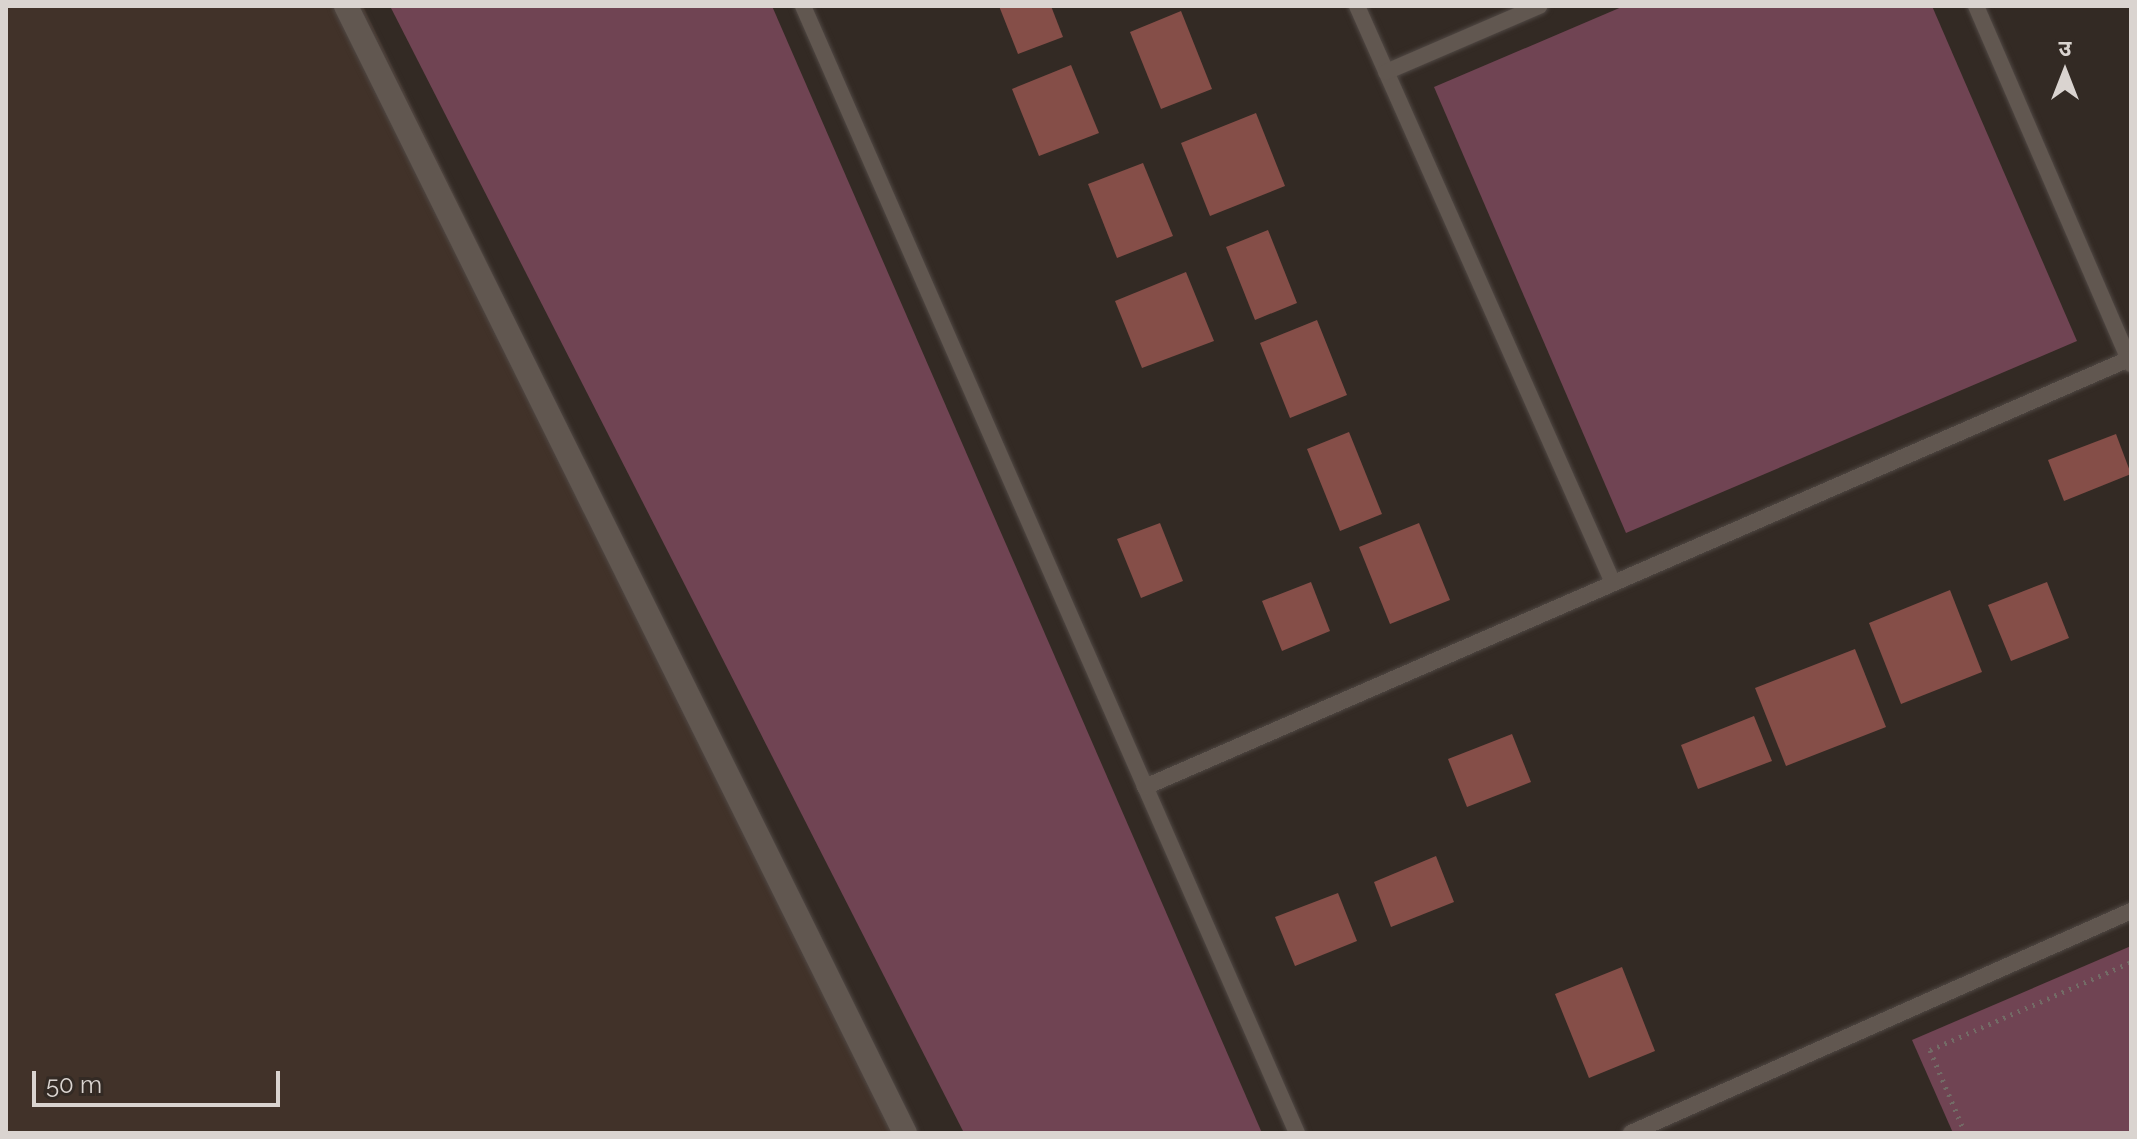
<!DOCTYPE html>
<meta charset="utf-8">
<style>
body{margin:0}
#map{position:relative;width:2137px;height:1139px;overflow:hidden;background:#332a24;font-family:Raleway,"Noto Sans Devanagari",sans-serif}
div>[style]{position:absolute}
.built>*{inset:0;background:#413229}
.green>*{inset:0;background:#704453}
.building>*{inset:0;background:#854e48}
.path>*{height:5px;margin-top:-2.5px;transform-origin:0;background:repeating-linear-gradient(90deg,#736b66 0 2px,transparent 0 8px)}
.roads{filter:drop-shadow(0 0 2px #504844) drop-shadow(0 0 2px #504844)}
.lane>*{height:16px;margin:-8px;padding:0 8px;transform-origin:8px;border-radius:8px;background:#615750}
.street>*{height:24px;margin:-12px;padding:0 12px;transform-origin:12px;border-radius:12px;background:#615750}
span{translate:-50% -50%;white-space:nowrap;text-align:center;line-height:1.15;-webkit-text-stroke:6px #332a24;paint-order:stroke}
.frame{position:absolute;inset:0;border:8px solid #dad4d0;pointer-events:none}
.north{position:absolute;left:2025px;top:32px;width:80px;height:80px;-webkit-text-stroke:6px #332a24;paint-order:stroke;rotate:0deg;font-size:22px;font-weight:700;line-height:32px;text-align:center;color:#dad4d0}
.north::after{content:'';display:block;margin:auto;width:28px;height:36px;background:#dad4d0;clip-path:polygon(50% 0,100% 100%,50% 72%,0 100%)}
.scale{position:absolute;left:32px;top:1071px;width:248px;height:36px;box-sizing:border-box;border:4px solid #dad4d0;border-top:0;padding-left:10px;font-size:24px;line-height:28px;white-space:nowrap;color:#dad4d0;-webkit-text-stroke:6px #332a24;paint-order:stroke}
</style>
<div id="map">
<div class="built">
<i style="clip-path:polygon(6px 6px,363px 6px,909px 1133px,6px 1133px)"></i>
</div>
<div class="green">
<i style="clip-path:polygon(390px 6px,772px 6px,1262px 1133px,964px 1133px)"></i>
<i style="clip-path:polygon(1624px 6px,1932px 6px,2077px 341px,1626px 533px,1434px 87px)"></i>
<i style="clip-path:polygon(2131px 946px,2131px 1133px,1953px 1133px,1912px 1040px)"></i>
</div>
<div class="building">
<i style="clip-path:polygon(999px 6px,1051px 6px,1063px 37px,1018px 54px)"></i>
<i style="clip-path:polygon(1181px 11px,1212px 89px,1161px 109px,1130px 32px)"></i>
<i style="clip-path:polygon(1071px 65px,1099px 133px,1039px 156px,1012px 89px)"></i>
<i style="clip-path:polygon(1256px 113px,1285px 186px,1210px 216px,1181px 143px)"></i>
<i style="clip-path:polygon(1143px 163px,1173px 236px,1117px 258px,1088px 184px)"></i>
<i style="clip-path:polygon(1268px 230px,1297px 303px,1255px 320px,1226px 247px)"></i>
<i style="clip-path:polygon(1186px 272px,1214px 341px,1142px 368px,1115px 301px)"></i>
<i style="clip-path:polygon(1317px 320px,1347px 395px,1290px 418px,1260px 343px)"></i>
<i style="clip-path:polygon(1349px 432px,1382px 514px,1340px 531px,1307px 449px)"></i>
<i style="clip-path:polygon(2116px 434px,2131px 474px,2064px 501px,2048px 460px)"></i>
<i style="clip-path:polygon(1160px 523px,1183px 581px,1141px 598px,1117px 539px)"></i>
<i style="clip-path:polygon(1419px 523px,1450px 600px,1390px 624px,1359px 547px)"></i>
<i style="clip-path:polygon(1311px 582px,1330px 631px,1282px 651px,1262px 601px)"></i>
<i style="clip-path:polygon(2047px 582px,2069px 638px,2011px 661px,1988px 605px)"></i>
<i style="clip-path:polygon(1950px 590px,1982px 672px,1901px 704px,1869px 623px)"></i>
<i style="clip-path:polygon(1855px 649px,1886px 727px,1786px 766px,1755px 688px)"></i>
<i style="clip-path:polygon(1754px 716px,1772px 761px,1698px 789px,1681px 745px)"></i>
<i style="clip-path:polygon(1512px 734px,1531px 782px,1467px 807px,1448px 759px)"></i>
<i style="clip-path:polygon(1436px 856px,1454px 902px,1391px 927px,1374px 882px)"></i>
<i style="clip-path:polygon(1338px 893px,1357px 941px,1295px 966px,1275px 917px)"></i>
<i style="clip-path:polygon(1622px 967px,1655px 1051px,1589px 1078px,1555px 994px)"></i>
</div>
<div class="path">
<i style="left:1965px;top:1133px;width:90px;rotate:-112.9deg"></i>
<i style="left:1930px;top:1050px;width:219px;rotate:-23.6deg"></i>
</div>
<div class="roads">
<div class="lane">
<i style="left:803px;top:6px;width:1231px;rotate:66.33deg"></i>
<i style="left:1357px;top:6px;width:631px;rotate:66.07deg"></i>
<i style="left:1976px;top:6px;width:390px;rotate:66.6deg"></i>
<i style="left:1386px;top:72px;width:167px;rotate:-23.3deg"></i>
<i style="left:1145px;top:787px;width:1073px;rotate:-23.51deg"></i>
<i style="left:1631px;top:1133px;width:547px;rotate:-23.94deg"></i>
</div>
<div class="street">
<i style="left:346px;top:6px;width:1258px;rotate:63.62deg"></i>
</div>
</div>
<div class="frame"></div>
<div class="north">उ</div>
<div class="scale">50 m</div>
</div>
